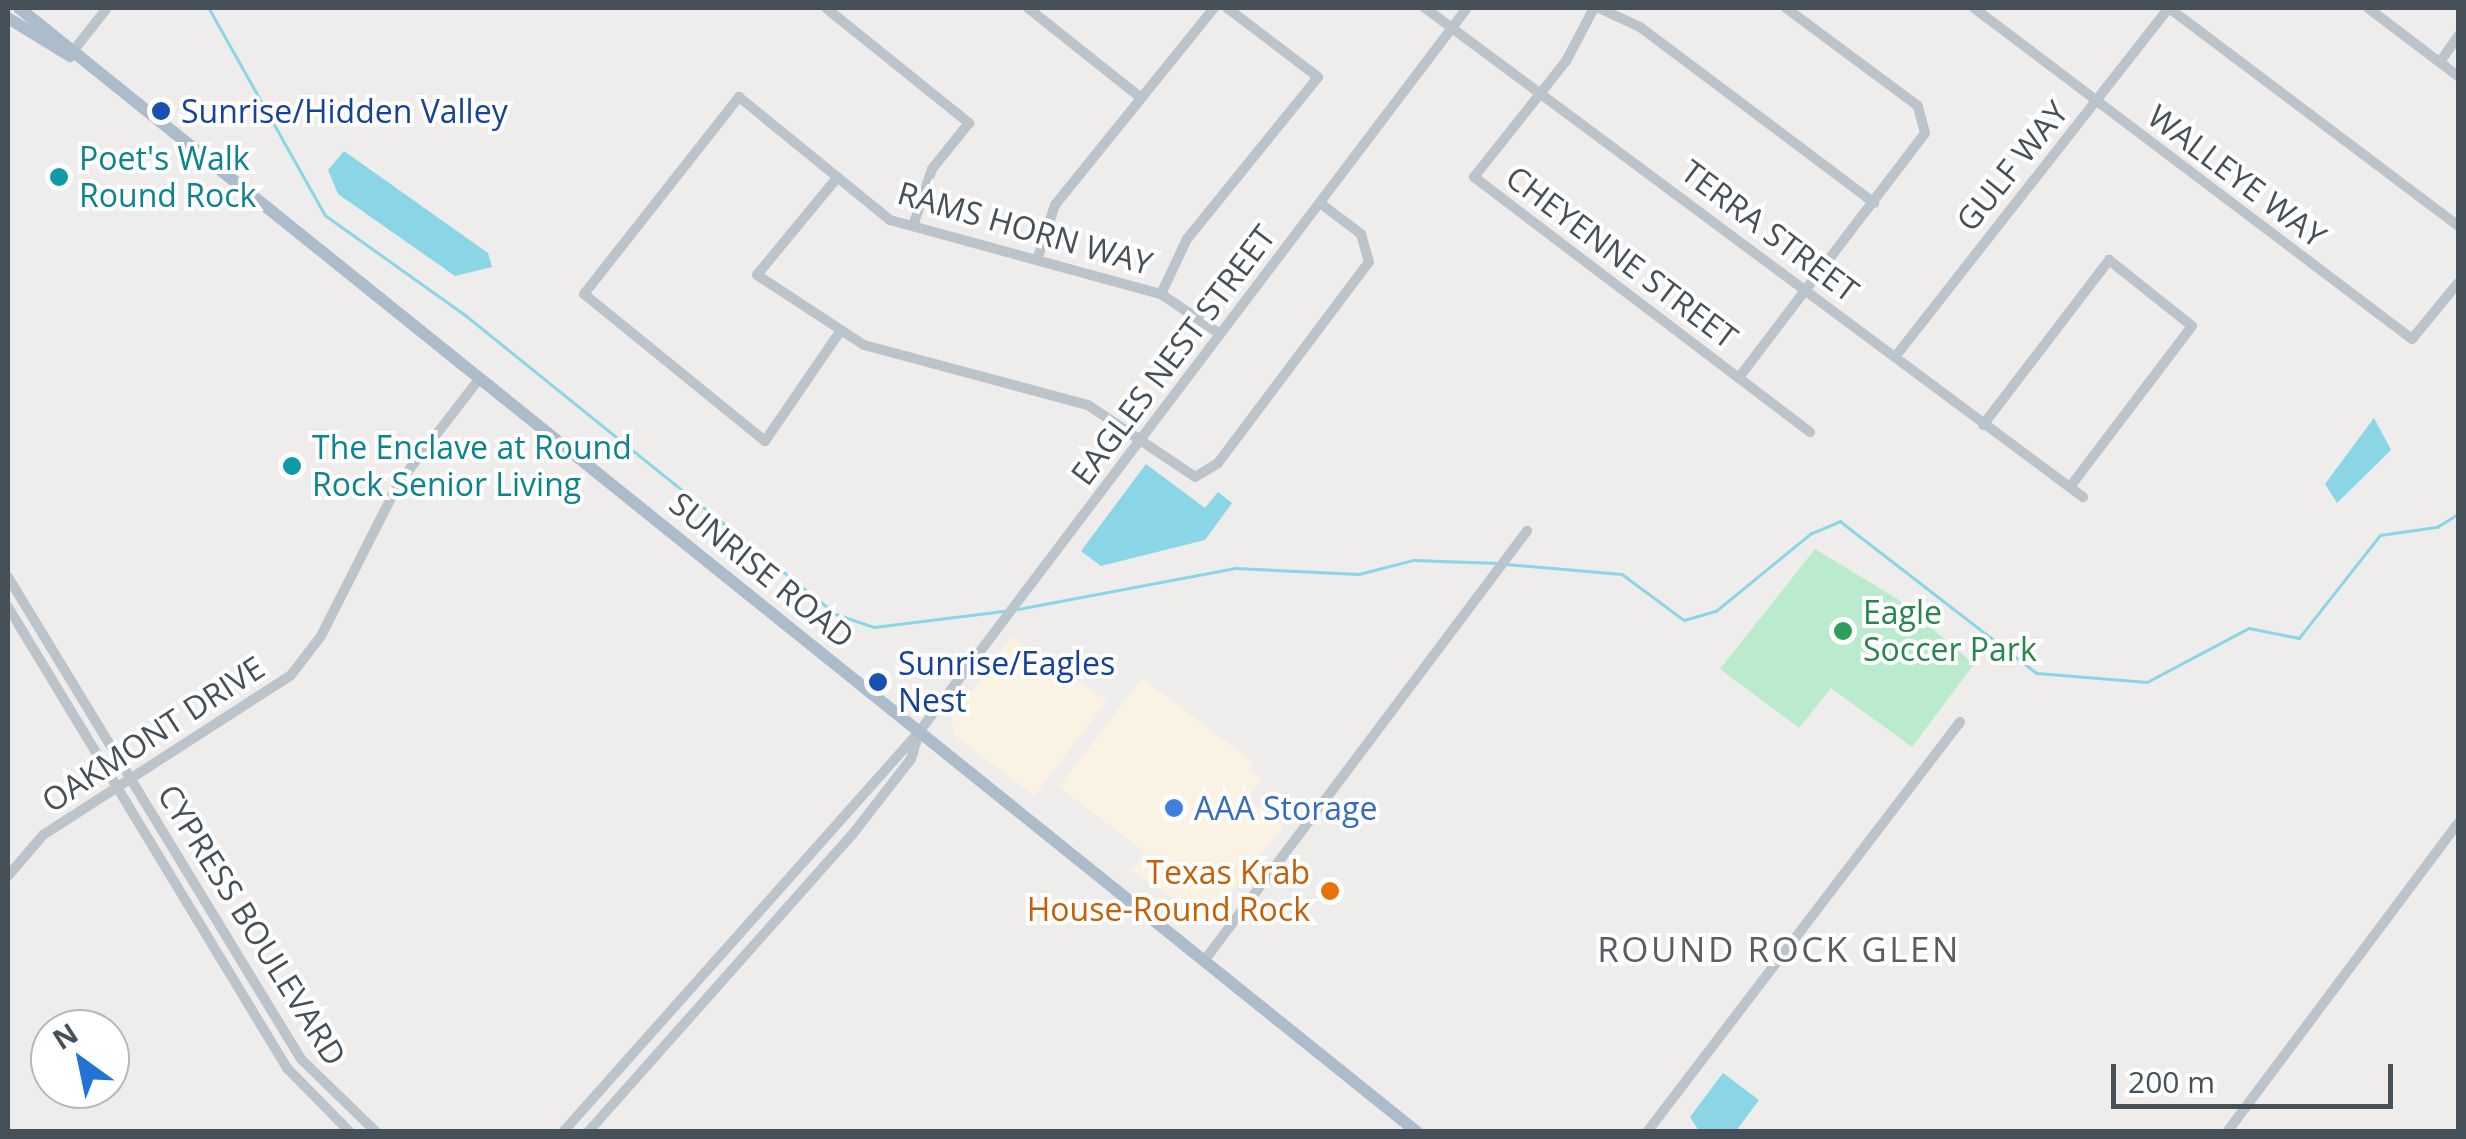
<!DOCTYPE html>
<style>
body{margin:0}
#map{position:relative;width:2466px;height:1139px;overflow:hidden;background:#efecec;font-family:"Open Sans",sans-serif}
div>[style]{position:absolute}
.commercial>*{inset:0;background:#faf3e4}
.green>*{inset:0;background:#bbebcd}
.water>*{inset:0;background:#8ad6e6}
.stream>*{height:2.5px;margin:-1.25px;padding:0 1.25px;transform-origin:1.25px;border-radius:1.25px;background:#8ad6e6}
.minor>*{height:10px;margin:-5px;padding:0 5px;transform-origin:5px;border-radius:5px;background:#bbc4cb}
.major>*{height:12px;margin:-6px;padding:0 6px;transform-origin:6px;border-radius:6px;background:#acbcca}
.dots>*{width:28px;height:28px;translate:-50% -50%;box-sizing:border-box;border:5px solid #fff;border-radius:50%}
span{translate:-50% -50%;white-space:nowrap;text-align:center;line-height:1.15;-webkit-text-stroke:8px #fff;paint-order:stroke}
.transit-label{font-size:32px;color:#164399}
.left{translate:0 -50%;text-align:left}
.culture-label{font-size:32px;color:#0d838f}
.street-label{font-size:32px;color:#455058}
.leisure-label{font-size:32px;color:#27864d}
.shop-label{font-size:32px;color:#366cbe}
.food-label{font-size:32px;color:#c56008}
.right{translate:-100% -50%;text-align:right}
.neighbourhood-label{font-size:35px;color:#595d61;letter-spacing:2.5px}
.frame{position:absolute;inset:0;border:10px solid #455058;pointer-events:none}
.north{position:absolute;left:30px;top:1009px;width:100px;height:100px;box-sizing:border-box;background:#fff;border:2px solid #b5b9bc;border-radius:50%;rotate:327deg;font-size:28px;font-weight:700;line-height:40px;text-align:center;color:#455058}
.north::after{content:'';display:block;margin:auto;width:35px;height:45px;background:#2174d3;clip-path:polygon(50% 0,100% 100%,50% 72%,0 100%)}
.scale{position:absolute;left:2111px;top:1064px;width:282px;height:45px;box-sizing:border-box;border:5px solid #455058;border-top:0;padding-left:12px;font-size:30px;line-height:35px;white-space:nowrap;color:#455058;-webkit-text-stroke:8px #fff;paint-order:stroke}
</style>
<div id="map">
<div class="commercial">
<i style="clip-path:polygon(1012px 637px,1107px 701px,1034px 796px,953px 734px,952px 718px)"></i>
<i style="clip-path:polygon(1142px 678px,1253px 762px,1249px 769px,1262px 779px,1247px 799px,1284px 826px,1207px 921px,1131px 871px,1145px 852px,1059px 787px)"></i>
</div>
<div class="green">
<i style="clip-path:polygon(1815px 549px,1896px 598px,1974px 664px,1912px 747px,1831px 688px,1799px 728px,1720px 669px)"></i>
</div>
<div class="water">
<i style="clip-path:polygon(344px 151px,488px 253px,492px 267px,455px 276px,338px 194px,328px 170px)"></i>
<i style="clip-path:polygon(2374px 418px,2391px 450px,2337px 503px,2325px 484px)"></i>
<i style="clip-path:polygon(1146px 464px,1205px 508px,1218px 492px,1232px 503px,1205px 540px,1101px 566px,1081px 551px)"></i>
<i style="clip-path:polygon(1723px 1073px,1759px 1100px,1736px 1131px,1699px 1131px,1690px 1117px)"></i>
</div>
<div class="stream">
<i style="left:209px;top:8px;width:237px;rotate:60.7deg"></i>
<i style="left:325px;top:215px;width:171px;rotate:35.5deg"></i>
<i style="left:464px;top:314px;width:478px;rotate:38.9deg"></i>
<i style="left:836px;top:614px;width:40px;rotate:18.9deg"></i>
<i style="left:874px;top:627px;width:132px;rotate:-7deg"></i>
<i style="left:1506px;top:564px;width:116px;rotate:4.9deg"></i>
<i style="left:1622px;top:574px;width:77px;rotate:36.6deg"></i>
<i style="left:1684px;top:620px;width:33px;rotate:-16deg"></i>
<i style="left:1716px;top:611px;width:122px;rotate:-39.3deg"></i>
<i style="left:1810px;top:534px;width:33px;rotate:-23deg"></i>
<i style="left:1840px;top:521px;width:249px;rotate:37.7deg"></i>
<i style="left:2037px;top:673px;width:110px;rotate:4.7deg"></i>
<i style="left:2147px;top:682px;width:115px;rotate:-27.9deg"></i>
<i style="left:2249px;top:628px;width:51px;rotate:11.3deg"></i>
<i style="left:2299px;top:638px;width:131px;rotate:-51.8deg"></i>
<i style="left:2380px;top:535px;width:58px;rotate:-8deg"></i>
<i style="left:2437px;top:527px;width:25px;rotate:-32deg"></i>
<i style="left:1018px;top:609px;width:222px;rotate:-10.7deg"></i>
<i style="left:1236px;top:568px;width:123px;rotate:2.8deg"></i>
<i style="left:1359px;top:574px;width:56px;rotate:-14.5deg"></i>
<i style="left:1413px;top:560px;width:85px;rotate:2deg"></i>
</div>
<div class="minor">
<i style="left:826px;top:8px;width:184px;rotate:38.8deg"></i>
<i style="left:969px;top:123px;width:59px;rotate:128.8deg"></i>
<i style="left:932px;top:169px;width:60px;rotate:108.4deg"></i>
<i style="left:1028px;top:8px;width:143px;rotate:38.5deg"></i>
<i style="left:1425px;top:8px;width:820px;rotate:36.62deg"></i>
<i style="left:1594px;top:8px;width:60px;rotate:117.8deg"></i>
<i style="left:1566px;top:61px;width:148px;rotate:128.4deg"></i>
<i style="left:1474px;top:177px;width:422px;rotate:37.2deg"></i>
<i style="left:1599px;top:8px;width:45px;rotate:24.9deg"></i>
<i style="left:1640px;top:27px;width:293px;rotate:36.9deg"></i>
<i style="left:1974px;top:8px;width:549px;rotate:37.08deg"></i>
<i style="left:2412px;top:339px;width:72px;rotate:-50.6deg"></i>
<i style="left:2169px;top:8px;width:362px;rotate:37deg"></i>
<i style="left:2368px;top:8px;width:113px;rotate:37.1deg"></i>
<i style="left:70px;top:55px;width:60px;rotate:-51.8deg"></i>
<i style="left:2440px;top:62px;width:32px;rotate:-55deg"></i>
<i style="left:836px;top:179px;width:124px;rotate:129.5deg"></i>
<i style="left:757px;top:275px;width:128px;rotate:33.2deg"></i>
<i style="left:864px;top:345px;width:232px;rotate:15deg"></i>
<i style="left:1088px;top:405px;width:129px;rotate:33.9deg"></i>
<i style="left:1195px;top:477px;width:27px;rotate:-31deg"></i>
<i style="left:1218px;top:463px;width:251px;rotate:-53.1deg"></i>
<i style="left:1369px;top:262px;width:29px;rotate:-106deg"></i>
<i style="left:1361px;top:234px;width:51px;rotate:-142.9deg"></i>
<i style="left:1037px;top:260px;width:58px;rotate:-71.9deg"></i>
<i style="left:1055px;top:205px;width:253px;rotate:-51.1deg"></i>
<i style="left:1161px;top:294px;width:61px;rotate:-64.7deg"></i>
<i style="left:1187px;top:239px;width:208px;rotate:-51deg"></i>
<i style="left:1318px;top:77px;width:114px;rotate:-142.8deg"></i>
<i style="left:839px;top:333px;width:131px;rotate:124.4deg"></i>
<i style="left:765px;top:441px;width:233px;rotate:-140.9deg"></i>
<i style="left:584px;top:294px;width:251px;rotate:-51.8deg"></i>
<i style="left:739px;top:97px;width:195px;rotate:39.2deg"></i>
<i style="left:890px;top:220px;width:281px;rotate:15.3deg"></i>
<i style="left:1161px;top:294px;width:71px;rotate:34.1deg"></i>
<i style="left:1895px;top:357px;width:444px;rotate:-51.9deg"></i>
<i style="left:1740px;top:376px;width:305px;rotate:-52.7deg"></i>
<i style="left:1925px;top:133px;width:28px;rotate:-105deg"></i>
<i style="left:1918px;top:106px;width:164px;rotate:-143.4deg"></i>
<i style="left:1983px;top:425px;width:208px;rotate:-52.6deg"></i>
<i style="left:2109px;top:260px;width:106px;rotate:38.5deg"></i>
<i style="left:2192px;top:326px;width:202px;rotate:127.2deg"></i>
<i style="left:8px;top:577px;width:564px;rotate:58.71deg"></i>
<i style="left:301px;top:1059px;width:105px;rotate:44.2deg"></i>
<i style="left:8px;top:607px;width:539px;rotate:58.82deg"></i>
<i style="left:287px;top:1068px;width:90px;rotate:45.5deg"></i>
<i style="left:8px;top:876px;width:54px;rotate:-49.5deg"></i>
<i style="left:43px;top:835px;width:295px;rotate:-32.8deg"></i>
<i style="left:291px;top:675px;width:49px;rotate:-52.4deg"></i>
<i style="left:321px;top:636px;width:170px;rotate:-63.1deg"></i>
<i style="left:398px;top:484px;width:134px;rotate:-52.3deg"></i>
<i style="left:1204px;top:961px;width:538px;rotate:-53.09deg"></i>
<i style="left:563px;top:1132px;width:535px;rotate:-48.33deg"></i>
<i style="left:919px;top:732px;width:908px;rotate:-52.88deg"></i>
<i style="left:588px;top:1132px;width:397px;rotate:-48.4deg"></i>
<i style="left:852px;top:835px;width:96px;rotate:-52.2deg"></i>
<i style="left:911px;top:759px;width:28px;rotate:-73deg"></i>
<i style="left:1647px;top:1132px;width:516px;rotate:-52.64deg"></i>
<i style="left:2227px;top:1132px;width:386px;rotate:-53.2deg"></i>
</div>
<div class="major">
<i style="left:19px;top:8px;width:1794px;rotate:38.8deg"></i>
<i style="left:8px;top:18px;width:73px;rotate:31.5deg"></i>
</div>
<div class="dots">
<i style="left:161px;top:111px;background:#1a4fb4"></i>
<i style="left:59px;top:177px;background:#0f9aa8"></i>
<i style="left:292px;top:466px;background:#0f9aa8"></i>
<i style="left:1843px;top:631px;background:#2e9e5b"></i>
<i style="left:878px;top:682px;background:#1a4fb4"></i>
<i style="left:1174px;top:808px;background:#3f7fe0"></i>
<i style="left:1330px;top:891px;background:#e8710a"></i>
</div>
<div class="transit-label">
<span class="left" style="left:181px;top:111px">Sunrise/Hidden Valley</span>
<span class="left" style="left:898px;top:682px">Sunrise/Eagles<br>Nest</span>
</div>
<div class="culture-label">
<span class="left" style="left:79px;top:177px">Poet's Walk<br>Round Rock</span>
<span class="left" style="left:312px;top:466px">The Enclave at Round<br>Rock Senior Living</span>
</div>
<div class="street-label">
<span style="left:2012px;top:166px;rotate:-51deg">GULF WAY</span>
<span style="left:2237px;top:176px;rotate:37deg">WALLEYE WAY</span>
<span style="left:1025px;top:228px;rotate:16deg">RAMS HORN WAY</span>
<span style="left:1770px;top:231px;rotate:37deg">TERRA STREET</span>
<span style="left:1622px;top:257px;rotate:37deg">CHEYENNE STREET</span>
<span style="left:1173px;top:355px;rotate:-53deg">EAGLES NEST STREET</span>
<span style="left:762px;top:570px;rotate:39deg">SUNRISE ROAD</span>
<span style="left:153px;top:734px;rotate:-33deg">OAKMONT DRIVE</span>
<span style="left:252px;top:925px;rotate:58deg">CYPRESS BOULEVARD</span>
</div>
<div class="leisure-label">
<span class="left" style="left:1863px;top:631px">Eagle<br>Soccer Park</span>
</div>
<div class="shop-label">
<span class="left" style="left:1194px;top:808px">AAA Storage</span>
</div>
<div class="food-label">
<span class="right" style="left:1310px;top:891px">Texas Krab<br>House-Round Rock</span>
</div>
<div class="neighbourhood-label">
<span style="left:1779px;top:949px">ROUND ROCK GLEN</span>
</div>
<div class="frame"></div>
<div class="north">N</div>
<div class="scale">200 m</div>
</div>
